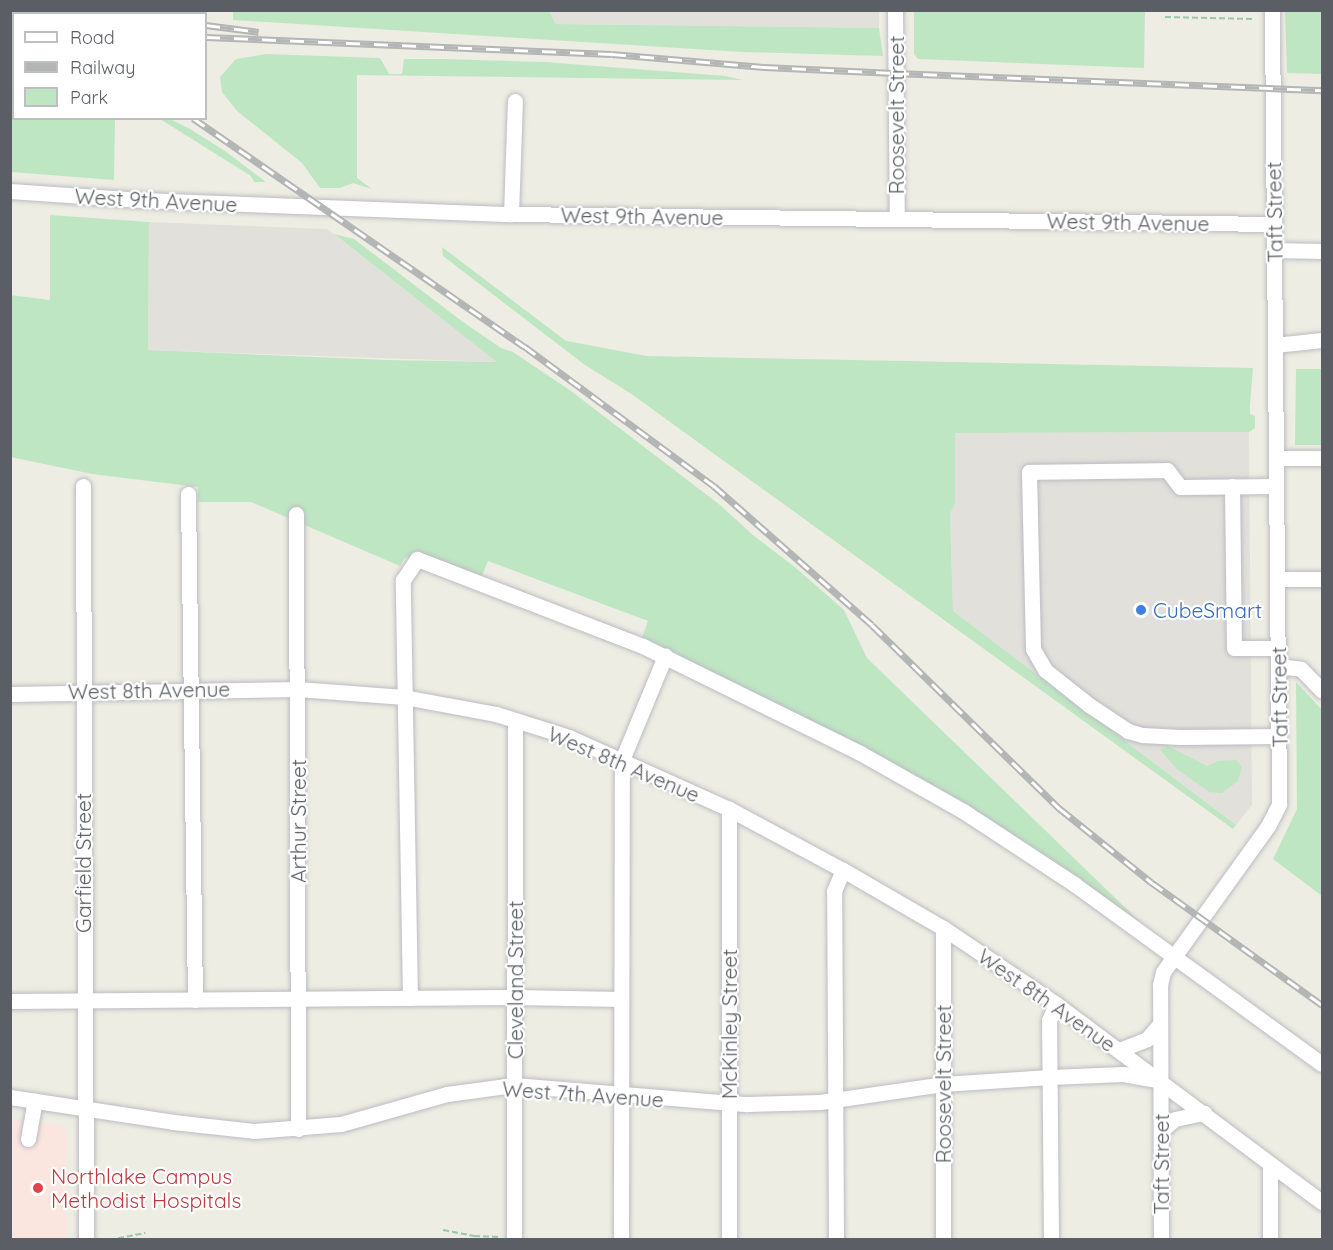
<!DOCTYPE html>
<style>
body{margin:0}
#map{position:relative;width:1333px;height:1250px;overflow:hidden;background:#eeede3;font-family:Quicksand,sans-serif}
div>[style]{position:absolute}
.industrial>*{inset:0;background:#e2e0db}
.medical>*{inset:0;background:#fbe5df}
.green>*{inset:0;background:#bfe6c3}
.path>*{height:2px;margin-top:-1px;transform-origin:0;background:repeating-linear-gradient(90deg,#98c7ab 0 6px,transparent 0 9px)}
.roads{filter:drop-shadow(0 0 2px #bbbcc2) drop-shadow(0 0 2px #bbbcc2)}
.minor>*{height:15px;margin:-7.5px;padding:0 7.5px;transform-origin:7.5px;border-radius:7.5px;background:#fff}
.rail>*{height:7px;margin-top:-3.5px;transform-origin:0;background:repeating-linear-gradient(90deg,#fff 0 14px,#b4b5b5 0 28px);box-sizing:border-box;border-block:2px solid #b4b5b5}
.dots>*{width:16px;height:16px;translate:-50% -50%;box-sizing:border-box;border:3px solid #fff;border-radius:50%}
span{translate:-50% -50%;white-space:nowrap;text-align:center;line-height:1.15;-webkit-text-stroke:4.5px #fff;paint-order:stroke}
.street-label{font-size:21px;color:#5b5e64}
.shop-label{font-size:21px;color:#366cbe}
.left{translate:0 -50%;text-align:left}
.health-label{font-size:21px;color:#be3a42}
.frame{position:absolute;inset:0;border:12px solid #5b5e64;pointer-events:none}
.legend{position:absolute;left:12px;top:12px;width:195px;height:108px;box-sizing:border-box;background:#fff;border:2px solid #bdbfc1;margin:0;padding:8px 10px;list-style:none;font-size:18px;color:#5b5e64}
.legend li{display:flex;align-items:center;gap:12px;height:30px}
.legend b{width:30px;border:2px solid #bdbfc1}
</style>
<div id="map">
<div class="industrial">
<i style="clip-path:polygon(549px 11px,879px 11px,879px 28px,556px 24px)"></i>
<i style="clip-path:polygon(149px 222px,327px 229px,498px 362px,148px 350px)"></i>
<i style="clip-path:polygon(1249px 432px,1252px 805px,1236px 825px,953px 611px,950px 514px,955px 504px,955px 433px)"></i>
</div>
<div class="medical">
<i style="clip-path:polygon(10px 1118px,66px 1126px,66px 1239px,11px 1239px)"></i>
</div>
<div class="green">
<i style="clip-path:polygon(549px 11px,556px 24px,879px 28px,883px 56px,742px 52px,233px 20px,233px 10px)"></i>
<i style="clip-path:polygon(914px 11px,1145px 11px,1144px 68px,918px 59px,914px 54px)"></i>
<i style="clip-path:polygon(1285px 11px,1322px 11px,1322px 74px,1287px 73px)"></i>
<i style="clip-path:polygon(266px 54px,380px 58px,389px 74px,402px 74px,404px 59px,444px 59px,545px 62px,726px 76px,742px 80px,357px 75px,357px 178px,372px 189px,353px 183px,340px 188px,320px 188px,302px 163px,237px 111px,222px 92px,220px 77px,236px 59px)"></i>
<i style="clip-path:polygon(11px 62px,13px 63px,14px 118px,115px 119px,114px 180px,11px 172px)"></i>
<i style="clip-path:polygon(160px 119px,170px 119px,190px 129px,225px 151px,266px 182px,254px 182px,251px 176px)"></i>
<i style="clip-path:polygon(50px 215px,149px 222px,148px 350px,387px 360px,497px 362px,334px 234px,354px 239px,463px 322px,501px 348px,513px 352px,571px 391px,720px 505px,753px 535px,796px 568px,844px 610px,867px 658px,1142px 924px,1111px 902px,642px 638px,648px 621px,488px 561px,481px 578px,415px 555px,405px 558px,400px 566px,251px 502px,198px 502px,198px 487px,92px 474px,11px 457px,10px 295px,50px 300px)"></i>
<i style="clip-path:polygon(442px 247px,566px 341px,647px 356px,1253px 368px,1250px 405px,1250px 414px,1255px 416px,1255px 428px,1249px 432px,955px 433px,955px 504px,950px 514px,953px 611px,1236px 825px,1233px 829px,630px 393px,585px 365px,443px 256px)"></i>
<i style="clip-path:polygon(1296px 369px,1322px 369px,1322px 445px,1295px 445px)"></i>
<i style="clip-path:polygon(1296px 682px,1322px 710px,1322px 896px,1273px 859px,1297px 809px)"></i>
<i style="clip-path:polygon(1168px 746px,1207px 766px,1218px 761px,1236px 760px,1242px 767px,1238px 781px,1222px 793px,1209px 792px,1177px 769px,1160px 750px)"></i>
</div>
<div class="path">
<i style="left:1165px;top:17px;width:89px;rotate:1.3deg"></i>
<i style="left:443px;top:1230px;width:32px;rotate:11deg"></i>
<i style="left:474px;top:1236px;width:26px;rotate:2deg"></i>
<i style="left:109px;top:1240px;width:37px;rotate:-11deg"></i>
</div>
<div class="roads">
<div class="minor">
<i style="left:895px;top:10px;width:209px;rotate:89.5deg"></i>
<i style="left:10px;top:191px;width:132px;rotate:3.9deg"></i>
<i style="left:142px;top:200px;width:369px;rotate:2.2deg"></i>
<i style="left:511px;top:214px;width:763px;rotate:0.75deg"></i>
<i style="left:511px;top:214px;width:113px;rotate:-88deg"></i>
<i style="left:1274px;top:250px;width:48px;rotate:1.2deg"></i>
<i style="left:1275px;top:345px;width:47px;rotate:-6.1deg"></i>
<i style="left:1276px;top:458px;width:46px"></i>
<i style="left:83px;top:486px;width:754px;rotate:89.77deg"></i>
<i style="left:1232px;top:486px;width:162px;rotate:89.3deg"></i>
<i style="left:1234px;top:648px;width:44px"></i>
<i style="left:1276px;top:486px;width:96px;rotate:179.4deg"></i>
<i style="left:1180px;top:487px;width:21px;rotate:-127deg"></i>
<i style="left:1167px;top:470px;width:138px;rotate:179.2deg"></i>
<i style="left:1029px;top:472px;width:177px;rotate:88.7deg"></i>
<i style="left:1033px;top:649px;width:24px;rotate:60deg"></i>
<i style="left:1045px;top:670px;width:56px;rotate:38.5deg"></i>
<i style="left:1089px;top:705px;width:47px;rotate:33.7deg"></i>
<i style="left:1128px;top:731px;width:15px;rotate:16deg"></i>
<i style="left:1142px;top:735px;width:38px;rotate:3deg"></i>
<i style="left:1180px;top:737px;width:99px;rotate:-0.6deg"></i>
<i style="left:188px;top:494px;width:506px;rotate:89.21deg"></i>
<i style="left:296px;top:514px;width:615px;rotate:89.81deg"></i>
<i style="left:1277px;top:579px;width:45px"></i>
<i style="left:1278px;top:666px;width:23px;rotate:7deg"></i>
<i style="left:1301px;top:669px;width:30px;rotate:46deg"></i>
<i style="left:10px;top:694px;width:288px;rotate:-1deg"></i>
<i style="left:298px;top:689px;width:106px;rotate:4.3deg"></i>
<i style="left:404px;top:697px;width:94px;rotate:10.5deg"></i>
<i style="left:496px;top:714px;width:77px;rotate:17.5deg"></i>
<i style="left:569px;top:737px;width:175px;rotate:24.2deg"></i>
<i style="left:729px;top:809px;width:129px;rotate:28.2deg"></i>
<i style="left:843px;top:870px;width:116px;rotate:30.1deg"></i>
<i style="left:943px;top:928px;width:136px;rotate:33.9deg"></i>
<i style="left:1056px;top:1004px;width:332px;rotate:36.7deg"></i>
<i style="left:729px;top:809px;width:431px;rotate:90deg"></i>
<i style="left:943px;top:928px;width:312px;rotate:90deg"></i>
<i style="left:410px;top:998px;width:418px;rotate:-91deg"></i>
<i style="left:403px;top:580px;width:25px;rotate:-56deg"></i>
<i style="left:417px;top:559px;width:242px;rotate:21.1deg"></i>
<i style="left:643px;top:646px;width:242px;rotate:26.2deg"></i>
<i style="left:860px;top:753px;width:118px;rotate:29.4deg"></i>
<i style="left:963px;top:811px;width:133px;rotate:33.3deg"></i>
<i style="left:1074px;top:884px;width:306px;rotate:36deg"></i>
<i style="left:10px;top:1001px;width:505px;rotate:-0.45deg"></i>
<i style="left:515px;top:997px;width:106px;rotate:1.1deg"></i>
<i style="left:1119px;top:1050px;width:30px;rotate:-21deg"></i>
<i style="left:1147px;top:1039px;width:20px;rotate:-49deg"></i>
<i style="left:10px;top:1097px;width:165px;rotate:8.7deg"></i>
<i style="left:173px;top:1122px;width:81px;rotate:6.3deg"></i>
<i style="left:254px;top:1131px;width:87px;rotate:-4.6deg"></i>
<i style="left:341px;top:1124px;width:110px;rotate:-15.8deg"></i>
<i style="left:447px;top:1094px;width:68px;rotate:-7.7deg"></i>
<i style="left:514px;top:1085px;width:234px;rotate:4.7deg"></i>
<i style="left:747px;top:1104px;width:73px;rotate:-1.6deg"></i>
<i style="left:820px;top:1102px;width:124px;rotate:-8.3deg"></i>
<i style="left:943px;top:1084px;width:107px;rotate:-3.7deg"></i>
<i style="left:1050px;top:1077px;width:73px;rotate:-2.4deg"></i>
<i style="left:1123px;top:1074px;width:36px;rotate:10deg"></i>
<i style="left:1161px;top:1131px;width:18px;rotate:-41deg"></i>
<i style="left:1175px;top:1119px;width:30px;rotate:-12deg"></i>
<i style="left:28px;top:1139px;width:39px;rotate:-80deg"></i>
<i style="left:1270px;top:1164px;width:76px;rotate:90deg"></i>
<i style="left:514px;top:1240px;width:520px;rotate:-89.89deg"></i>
<i style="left:621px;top:1240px;width:480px;rotate:-89.9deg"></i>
<i style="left:622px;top:760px;width:113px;rotate:-67.5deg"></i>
<i style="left:836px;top:1240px;width:349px;rotate:-90.3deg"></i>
<i style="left:834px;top:891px;width:23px;rotate:-67deg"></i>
<i style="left:1051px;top:1240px;width:220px;rotate:-90.5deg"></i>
<i style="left:1049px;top:1020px;width:17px;rotate:-66deg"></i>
<i style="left:1161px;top:1240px;width:255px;rotate:-90.2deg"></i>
<i style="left:1160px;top:985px;width:13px;rotate:-77deg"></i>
<i style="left:1163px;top:972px;width:180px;rotate:-54.3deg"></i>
<i style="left:1268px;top:826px;width:25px;rotate:-63deg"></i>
<i style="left:1279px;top:804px;width:794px;rotate:-90.51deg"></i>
</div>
</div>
<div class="rail">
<i style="left:144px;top:10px;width:12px;rotate:20deg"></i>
<i style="left:206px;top:25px;width:53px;rotate:7.5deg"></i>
<i style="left:10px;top:29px;width:4px"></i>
<i style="left:206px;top:37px;width:406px;rotate:2.4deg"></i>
<i style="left:612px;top:54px;width:153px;rotate:4.9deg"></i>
<i style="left:764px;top:67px;width:131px;rotate:2.6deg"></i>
<i style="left:895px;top:73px;width:427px;rotate:2.3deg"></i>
<i style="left:10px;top:51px;width:4px;rotate:14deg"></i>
<i style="left:193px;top:118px;width:402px;rotate:34.6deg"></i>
<i style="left:524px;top:346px;width:236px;rotate:36.4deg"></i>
<i style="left:714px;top:486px;width:210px;rotate:41.3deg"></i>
<i style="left:872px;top:625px;width:262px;rotate:44.4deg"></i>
<i style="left:1059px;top:808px;width:118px;rotate:38.8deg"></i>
<i style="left:1151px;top:882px;width:211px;rotate:35.7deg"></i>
</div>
<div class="dots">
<i style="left:1141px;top:610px;background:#3f7fe0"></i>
<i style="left:38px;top:1188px;background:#e0444e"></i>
</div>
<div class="street-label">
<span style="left:896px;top:115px;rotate:-90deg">Roosevelt Street</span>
<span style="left:156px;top:200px;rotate:3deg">West 9th Avenue</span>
<span style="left:1274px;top:212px;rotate:-91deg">Taft Street</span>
<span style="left:642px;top:216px;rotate:1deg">West 9th Avenue</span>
<span style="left:1128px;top:222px;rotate:1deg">West 9th Avenue</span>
<span style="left:149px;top:690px;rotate:-1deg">West 8th Avenue</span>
<span style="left:1279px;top:697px;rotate:-91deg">Taft Street</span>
<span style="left:624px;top:764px;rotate:23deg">West 8th Avenue</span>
<span style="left:298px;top:821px;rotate:-90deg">Arthur Street</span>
<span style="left:83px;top:863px;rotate:-90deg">Garfield Street</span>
<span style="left:515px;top:980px;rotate:-90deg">Cleveland Street</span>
<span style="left:1047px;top:1000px;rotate:35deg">West 8th Avenue</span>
<span style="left:729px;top:1024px;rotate:-90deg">McKinley Street</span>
<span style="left:943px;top:1084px;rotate:-90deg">Roosevelt Street</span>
<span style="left:583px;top:1094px;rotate:4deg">West 7th Avenue</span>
<span style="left:1161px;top:1164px;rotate:-90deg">Taft Street</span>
</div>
<div class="shop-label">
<span class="left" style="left:1153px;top:610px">CubeSmart</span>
</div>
<div class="health-label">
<span class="left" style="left:51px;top:1188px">Northlake Campus<br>Methodist Hospitals</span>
</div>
<div class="frame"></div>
<ul class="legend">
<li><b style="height:8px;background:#fff"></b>Road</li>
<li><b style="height:8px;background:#b4b5b5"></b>Railway</li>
<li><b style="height:16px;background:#bfe6c3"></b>Park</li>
</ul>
</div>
